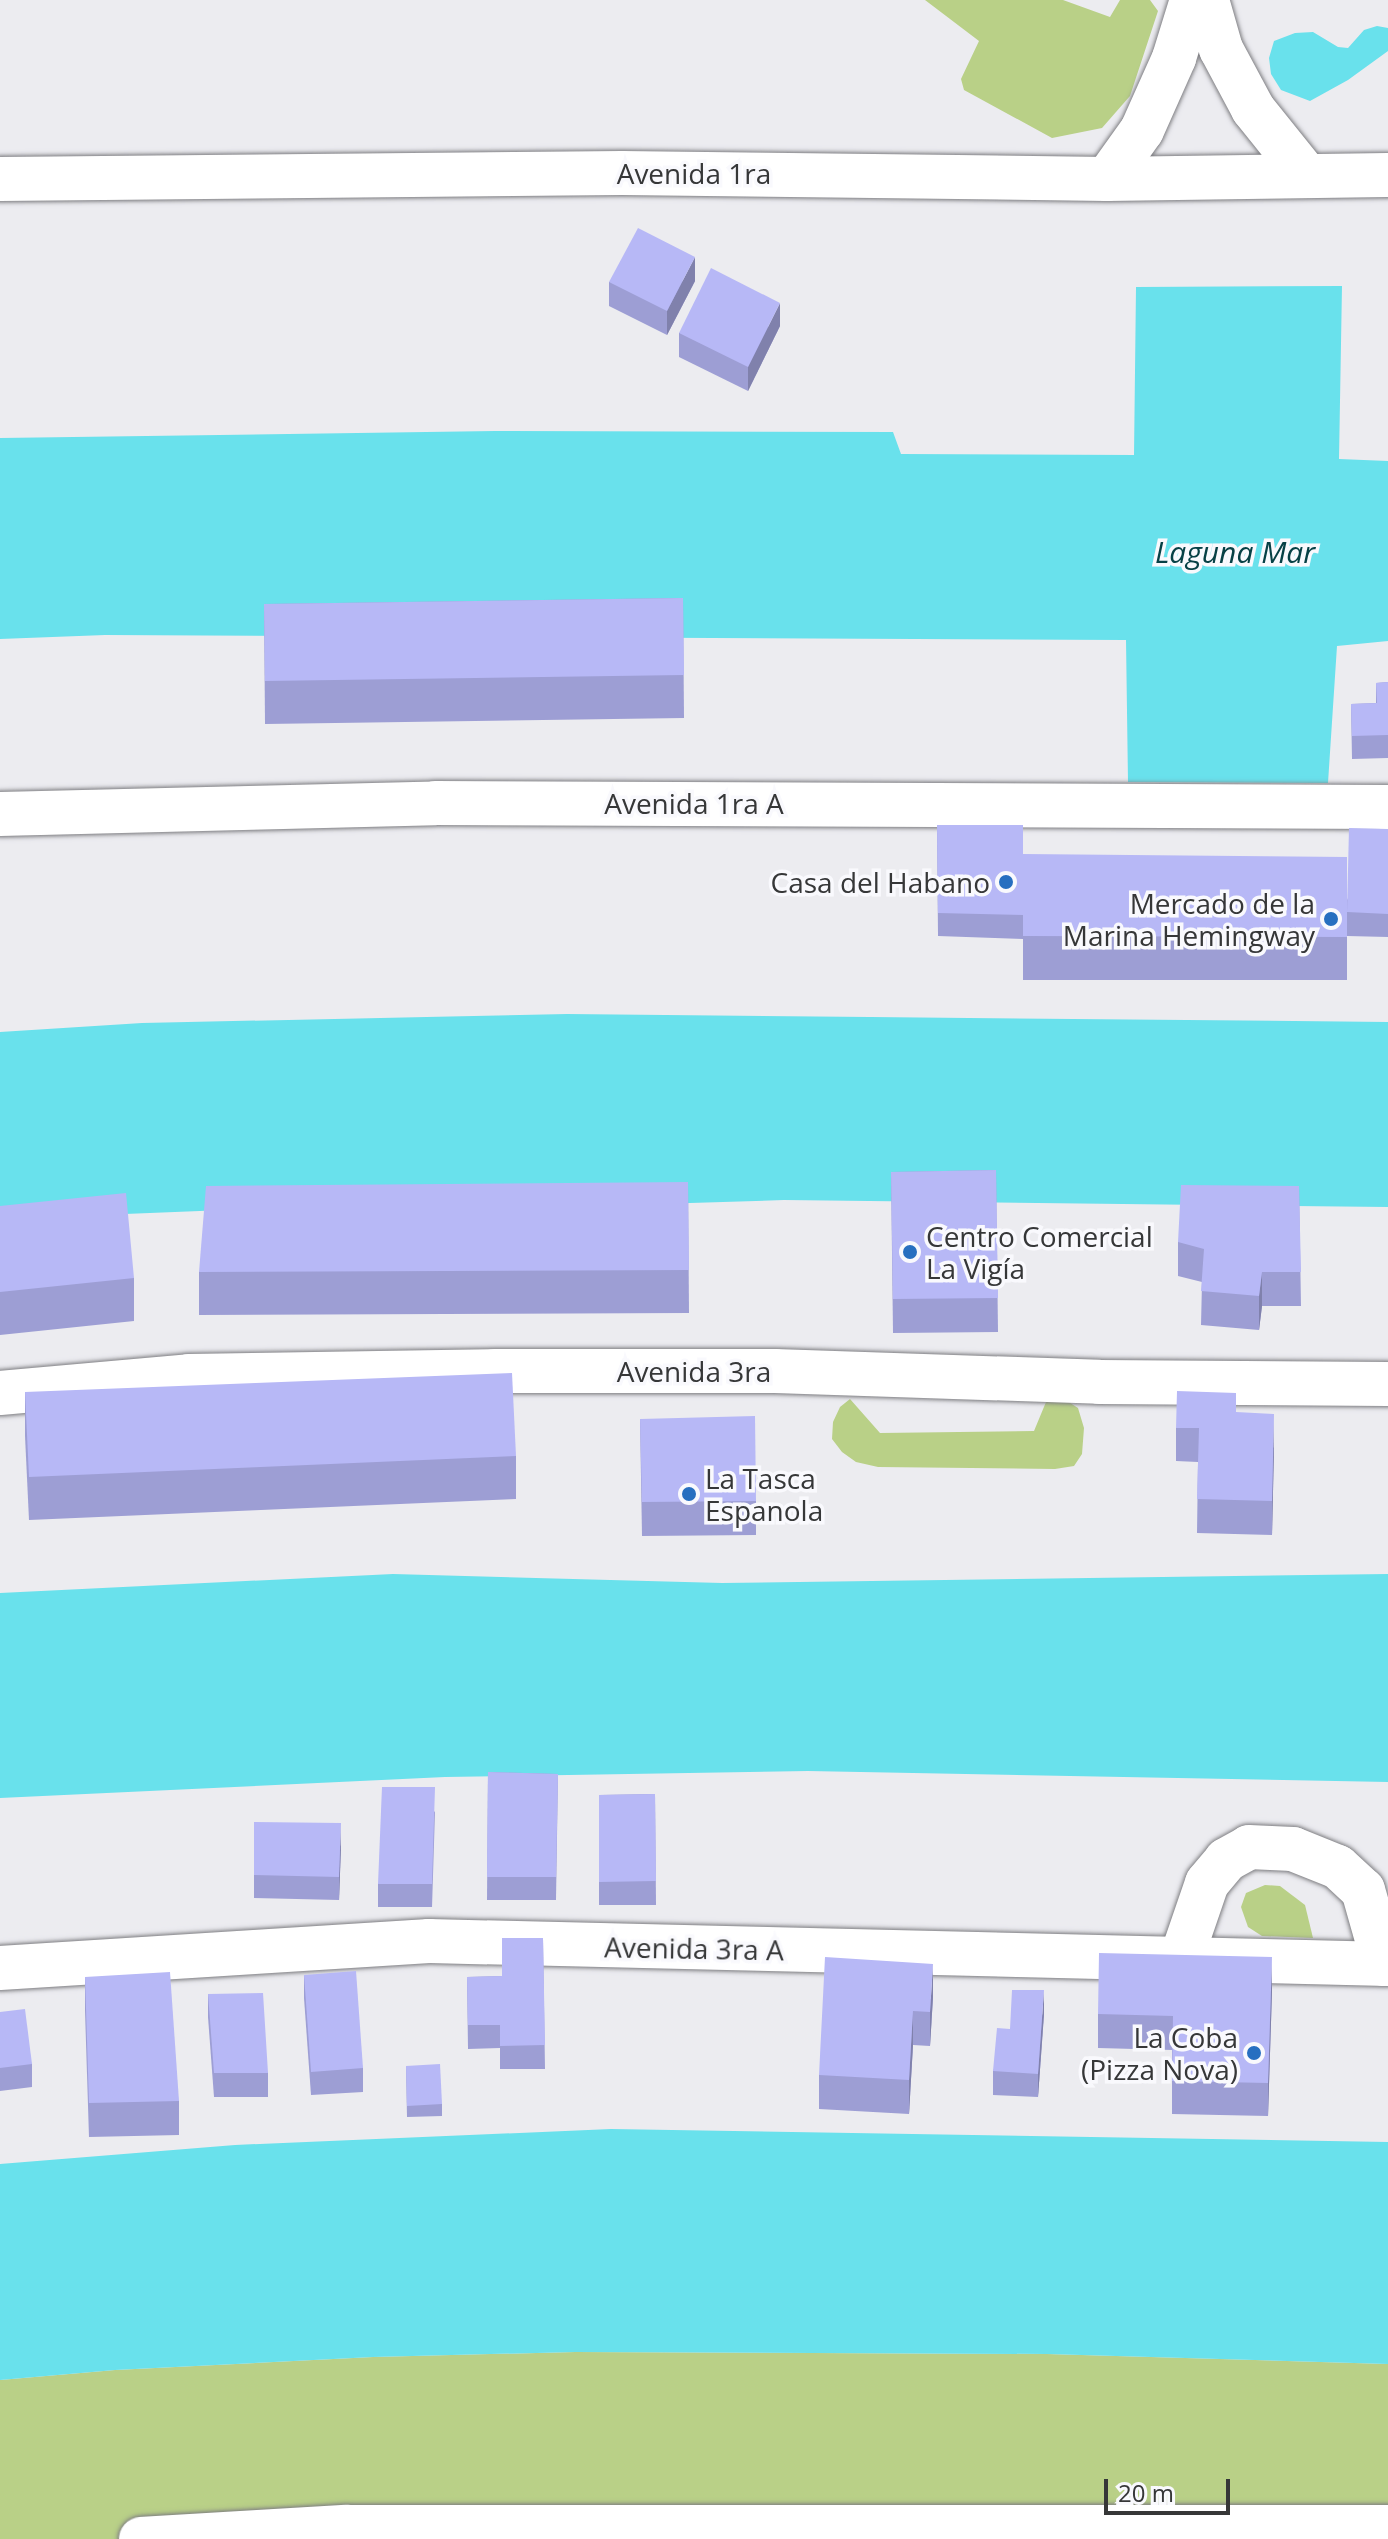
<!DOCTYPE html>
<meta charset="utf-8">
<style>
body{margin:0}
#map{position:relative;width:1388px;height:2539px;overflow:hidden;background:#ececf0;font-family:"Open Sans",sans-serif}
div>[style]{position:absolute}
.green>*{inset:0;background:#b9d087}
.water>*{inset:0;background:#69e1ec}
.roads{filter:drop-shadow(0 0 2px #7e7e82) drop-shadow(0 0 2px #7e7e82)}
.minor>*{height:44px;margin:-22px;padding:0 22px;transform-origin:22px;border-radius:22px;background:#fff}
.wall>*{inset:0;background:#9d9ed4}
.shaded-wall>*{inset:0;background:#8081ac}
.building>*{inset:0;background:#b7b8f6}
.dots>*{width:22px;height:22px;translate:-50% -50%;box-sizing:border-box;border:4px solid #f9f9fd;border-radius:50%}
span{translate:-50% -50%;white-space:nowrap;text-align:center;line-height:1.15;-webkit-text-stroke:7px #f9f9fd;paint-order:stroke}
.street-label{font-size:28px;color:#363738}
.poi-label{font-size:28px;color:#363738}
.right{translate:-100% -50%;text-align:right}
.left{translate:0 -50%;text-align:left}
.water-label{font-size:30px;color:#074146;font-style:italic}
.scale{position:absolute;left:1104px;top:2479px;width:126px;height:36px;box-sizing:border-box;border:4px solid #363738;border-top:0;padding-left:10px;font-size:24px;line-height:28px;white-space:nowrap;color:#363738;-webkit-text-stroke:6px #f9f9fd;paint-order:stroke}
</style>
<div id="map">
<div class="green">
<i style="clip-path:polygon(925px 0,1063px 0,1110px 17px,1120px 0,1150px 0,1158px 11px,1130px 96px,1102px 128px,1052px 138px,964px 90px,961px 79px,979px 41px)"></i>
<i style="clip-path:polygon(850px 1399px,880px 1433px,1034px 1431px,1046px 1402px,1064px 1399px,1078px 1408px,1084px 1428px,1082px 1454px,1074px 1466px,1055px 1469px,878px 1467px,856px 1462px,842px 1452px,832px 1439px,833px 1422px,840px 1407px)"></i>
<i style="clip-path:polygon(1265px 1885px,1280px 1886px,1305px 1905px,1313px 1938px,1262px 1936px,1248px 1927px,1241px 1907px,1246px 1893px)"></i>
<i style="clip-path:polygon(575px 2352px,1047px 2354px,1388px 2364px,1388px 2539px,0 2539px,0 2380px,115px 2370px,373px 2357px)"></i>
</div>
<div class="water">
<i style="clip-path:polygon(1377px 26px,1388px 28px,1388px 51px,1348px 80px,1310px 101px,1281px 90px,1271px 74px,1269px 58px,1274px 41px,1295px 33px,1313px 32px,1338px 47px,1348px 48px,1364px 30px)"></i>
<i style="clip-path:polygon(1342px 286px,1339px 459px,1388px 461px,1388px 641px,1337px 646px,1328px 783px,1128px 782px,1126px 640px,105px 635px,0 639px,0 438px,495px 431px,893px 432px,901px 454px,1134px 455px,1136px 287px)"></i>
<i style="clip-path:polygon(567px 1014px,1388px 1022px,1388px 1207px,784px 1200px,592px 1206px,351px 1205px,0 1219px,0 1032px,142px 1023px)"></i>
<i style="clip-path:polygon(393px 1574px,722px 1583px,1388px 1574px,1388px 1782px,808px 1771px,445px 1777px,0 1798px,0 1593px)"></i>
<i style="clip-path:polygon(611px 2129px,1388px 2142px,1388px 2364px,1047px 2354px,575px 2352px,373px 2357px,115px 2370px,0 2380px,0 2164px,235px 2145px)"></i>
</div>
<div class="roads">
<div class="minor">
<i style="left:1207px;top:0;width:51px;rotate:74.1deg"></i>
<i style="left:1221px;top:49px;width:68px;rotate:61.9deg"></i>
<i style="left:1253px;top:109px;width:85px;rotate:51.2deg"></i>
<i style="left:0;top:179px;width:622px;rotate:-0.55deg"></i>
<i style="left:622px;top:173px;width:485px;rotate:0.7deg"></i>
<i style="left:1107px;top:179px;width:281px;rotate:-0.8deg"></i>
<i style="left:1107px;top:179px;width:60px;rotate:-54.5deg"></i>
<i style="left:1142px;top:130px;width:79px;rotate:-66deg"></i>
<i style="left:1174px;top:58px;width:61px;rotate:-72.8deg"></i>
<i style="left:0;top:814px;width:435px;rotate:-1.4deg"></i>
<i style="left:435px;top:803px;width:953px;rotate:0.24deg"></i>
<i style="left:0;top:1393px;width:190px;rotate:-5.1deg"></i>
<i style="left:189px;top:1376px;width:305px;rotate:-0.9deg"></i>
<i style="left:494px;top:1371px;width:281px"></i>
<i style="left:775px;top:1371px;width:324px;rotate:1.9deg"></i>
<i style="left:1099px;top:1382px;width:289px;rotate:0.4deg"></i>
<i style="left:1181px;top:1959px;width:80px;rotate:-71.1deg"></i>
<i style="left:1207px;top:1883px;width:30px;rotate:-50deg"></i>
<i style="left:1226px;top:1860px;width:26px;rotate:-29deg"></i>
<i style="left:1249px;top:1847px;width:44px;rotate:2.6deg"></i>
<i style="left:1293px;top:1849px;width:48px;rotate:21.8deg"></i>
<i style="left:1338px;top:1867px;width:34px;rotate:43deg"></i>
<i style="left:1363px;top:1890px;width:77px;rotate:74.2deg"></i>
<i style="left:0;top:1968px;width:430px;rotate:-3.6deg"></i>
<i style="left:429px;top:1941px;width:959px;rotate:1.37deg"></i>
<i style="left:141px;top:2539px;width:205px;rotate:-3.4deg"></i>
<i style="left:346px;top:2527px;width:1042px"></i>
</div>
</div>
<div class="wall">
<i style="clip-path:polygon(695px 281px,667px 335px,609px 306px,609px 282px)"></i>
<i style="clip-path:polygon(780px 326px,748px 391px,679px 357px,679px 333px)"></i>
<i style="clip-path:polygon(683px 598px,684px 718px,265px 724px,264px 604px)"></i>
<i style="clip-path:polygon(1388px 682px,1388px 758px,1352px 759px,1351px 704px,1376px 703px,1376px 683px)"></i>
<i style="clip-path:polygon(937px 825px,1023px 913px,1347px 900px,1388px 829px,1388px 937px,1347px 936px,1347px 980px,1023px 980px,1023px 939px,938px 936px)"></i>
<i style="clip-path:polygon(996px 1170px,998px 1332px,893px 1333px,891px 1172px)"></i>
<i style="clip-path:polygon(688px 1182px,689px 1313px,199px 1315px,199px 1272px)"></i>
<i style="clip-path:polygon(1299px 1186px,1301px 1306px,1262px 1306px,1259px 1330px,1201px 1325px,1202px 1282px,1178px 1276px,1178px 1242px)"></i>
<i style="clip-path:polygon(0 1206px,134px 1278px,134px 1321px,0 1335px)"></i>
<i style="clip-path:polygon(25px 1392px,516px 1456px,516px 1499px,29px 1520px,25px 1436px)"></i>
<i style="clip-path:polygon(1236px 1412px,1274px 1448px,1272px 1535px,1197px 1533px,1198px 1462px,1176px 1461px,1176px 1428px)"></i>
<i style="clip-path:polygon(640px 1419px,756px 1501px,756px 1535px,642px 1536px)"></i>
<i style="clip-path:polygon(488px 1772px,558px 1774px,556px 1900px,487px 1900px)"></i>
<i style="clip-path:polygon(655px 1794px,656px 1905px,599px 1905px,599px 1795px)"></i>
<i style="clip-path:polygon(435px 1811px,432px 1907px,378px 1907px,378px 1884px)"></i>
<i style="clip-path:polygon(254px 1822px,341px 1846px,339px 1900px,254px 1898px)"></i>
<i style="clip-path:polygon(543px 1938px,545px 2069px,500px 2069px,500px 2048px,468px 2049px,467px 1977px,502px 1976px)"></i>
<i style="clip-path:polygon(304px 1975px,363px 2068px,363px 2092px,311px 2095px,304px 1998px)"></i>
<i style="clip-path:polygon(85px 1977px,179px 2101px,179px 2135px,89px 2137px,85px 2011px)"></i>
<i style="clip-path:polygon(1272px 1991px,1268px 2116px,1172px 2114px,1172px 2050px,1098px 2048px,1098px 2014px)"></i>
<i style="clip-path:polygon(208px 1994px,268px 2073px,268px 2097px,214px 2097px,208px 2017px)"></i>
<i style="clip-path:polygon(933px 1997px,930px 2046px,913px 2045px,909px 2114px,819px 2109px,819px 2075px)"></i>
<i style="clip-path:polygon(0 2012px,32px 2064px,32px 2087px,0 2091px)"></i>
<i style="clip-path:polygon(1044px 2014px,1038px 2097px,993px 2095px,993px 2071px,1010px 2029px)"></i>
<i style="clip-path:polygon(406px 2066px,442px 2104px,442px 2116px,407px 2117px)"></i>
</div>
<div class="shaded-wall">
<i style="clip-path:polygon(695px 257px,695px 281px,667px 335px,667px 311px)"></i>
<i style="clip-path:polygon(780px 303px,780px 326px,748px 391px,748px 367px)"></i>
<i style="clip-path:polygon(1262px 1272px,1262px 1306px,1259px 1330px,1259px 1296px)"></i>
<i style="clip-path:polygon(1274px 1414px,1274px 1448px,1272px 1535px,1272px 1501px)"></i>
<i style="clip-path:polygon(341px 1823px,341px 1846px,339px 1900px,339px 1877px)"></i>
<i style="clip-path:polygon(1272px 1957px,1272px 1991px,1268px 2116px,1268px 2083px)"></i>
<i style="clip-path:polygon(933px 1964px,933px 1997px,930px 2046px,930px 2012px)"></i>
<i style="clip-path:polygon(1044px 1990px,1044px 2014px,1038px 2097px,1038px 2074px)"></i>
<i style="clip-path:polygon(913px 2011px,913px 2045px,909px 2114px,909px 2080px)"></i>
</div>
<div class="building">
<i style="clip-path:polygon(638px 228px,695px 257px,667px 311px,609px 282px)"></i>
<i style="clip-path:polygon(711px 268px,780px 303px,748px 367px,679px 333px)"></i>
<i style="clip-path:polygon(683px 598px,684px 675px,265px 681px,264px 604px)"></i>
<i style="clip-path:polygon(1388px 682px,1388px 735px,1352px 736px,1351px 704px,1377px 703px,1376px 683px)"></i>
<i style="clip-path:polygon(937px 825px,1023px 825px,1023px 915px,938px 913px)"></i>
<i style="clip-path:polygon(1349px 828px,1388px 829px,1388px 914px,1347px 912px)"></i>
<i style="clip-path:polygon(1023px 854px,1347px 857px,1347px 937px,1023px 936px)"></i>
<i style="clip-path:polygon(996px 1170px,998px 1298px,893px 1299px,891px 1172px)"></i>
<i style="clip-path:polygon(688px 1182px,689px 1270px,199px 1272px,206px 1186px)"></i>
<i style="clip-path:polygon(1181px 1185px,1299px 1186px,1301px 1272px,1262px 1272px,1259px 1296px,1201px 1291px,1204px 1249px,1178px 1242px)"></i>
<i style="clip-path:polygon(126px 1193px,134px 1278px,0 1292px,0 1206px)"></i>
<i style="clip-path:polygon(512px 1373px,516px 1456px,29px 1477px,25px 1392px)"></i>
<i style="clip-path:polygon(1177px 1391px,1236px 1393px,1236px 1412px,1274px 1414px,1272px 1501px,1197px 1499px,1199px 1428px,1176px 1428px)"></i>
<i style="clip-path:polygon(755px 1416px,756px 1501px,642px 1502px,640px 1419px)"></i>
<i style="clip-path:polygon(488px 1772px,558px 1774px,556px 1877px,487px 1877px)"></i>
<i style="clip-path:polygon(382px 1787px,435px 1787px,432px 1884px,378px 1884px)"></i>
<i style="clip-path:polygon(655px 1794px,656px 1881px,599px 1882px,599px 1795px)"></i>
<i style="clip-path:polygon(254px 1822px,341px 1823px,339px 1877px,254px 1875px)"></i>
<i style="clip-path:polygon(502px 1938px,543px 1938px,545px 2045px,500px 2046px,500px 2025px,468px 2025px,467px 1977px,502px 1976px)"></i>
<i style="clip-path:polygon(1099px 1953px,1272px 1957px,1268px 2083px,1172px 2081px,1173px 2016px,1098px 2014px)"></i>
<i style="clip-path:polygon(825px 1957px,933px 1964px,930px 2012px,913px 2011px,909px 2080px,819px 2075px)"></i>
<i style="clip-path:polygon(356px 1971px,363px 2068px,311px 2072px,304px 1975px)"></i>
<i style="clip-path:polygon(170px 1972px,179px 2101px,89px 2103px,85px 1977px)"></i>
<i style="clip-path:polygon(1012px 1990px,1044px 1990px,1038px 2074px,993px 2071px,997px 2028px,1010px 2029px)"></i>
<i style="clip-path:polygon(263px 1993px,268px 2073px,214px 2073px,208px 1994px)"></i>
<i style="clip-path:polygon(25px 2009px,32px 2064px,0 2068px,0 2012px)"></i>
<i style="clip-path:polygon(440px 2064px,442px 2104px,407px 2106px,406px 2066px)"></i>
</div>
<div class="dots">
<i style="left:1006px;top:882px;background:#276fc0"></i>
<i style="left:1331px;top:919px;background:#276fc0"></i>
<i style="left:910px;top:1252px;background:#276fc0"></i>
<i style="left:689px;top:1494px;background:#276fc0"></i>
<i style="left:1254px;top:2053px;background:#276fc0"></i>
</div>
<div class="street-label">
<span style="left:694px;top:173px">Avenida 1ra</span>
<span style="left:694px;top:803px">Avenida 1ra A</span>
<span style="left:694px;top:1371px">Avenida 3ra</span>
<span style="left:694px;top:1948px;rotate:1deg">Avenida 3ra A</span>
</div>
<div class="poi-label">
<span class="right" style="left:990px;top:882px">Casa del Habano</span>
<span class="right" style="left:1315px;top:919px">Mercado de la<br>Marina Hemingway</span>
<span class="left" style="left:926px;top:1252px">Centro Comercial<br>La Vigía</span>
<span class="left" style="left:705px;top:1494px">La Tasca<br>Espanola</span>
<span class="right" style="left:1238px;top:2053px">La Coba<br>(Pizza Nova)</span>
</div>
<div class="water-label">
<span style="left:1235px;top:552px">Laguna Mar</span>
</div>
<div class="scale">20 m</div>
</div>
